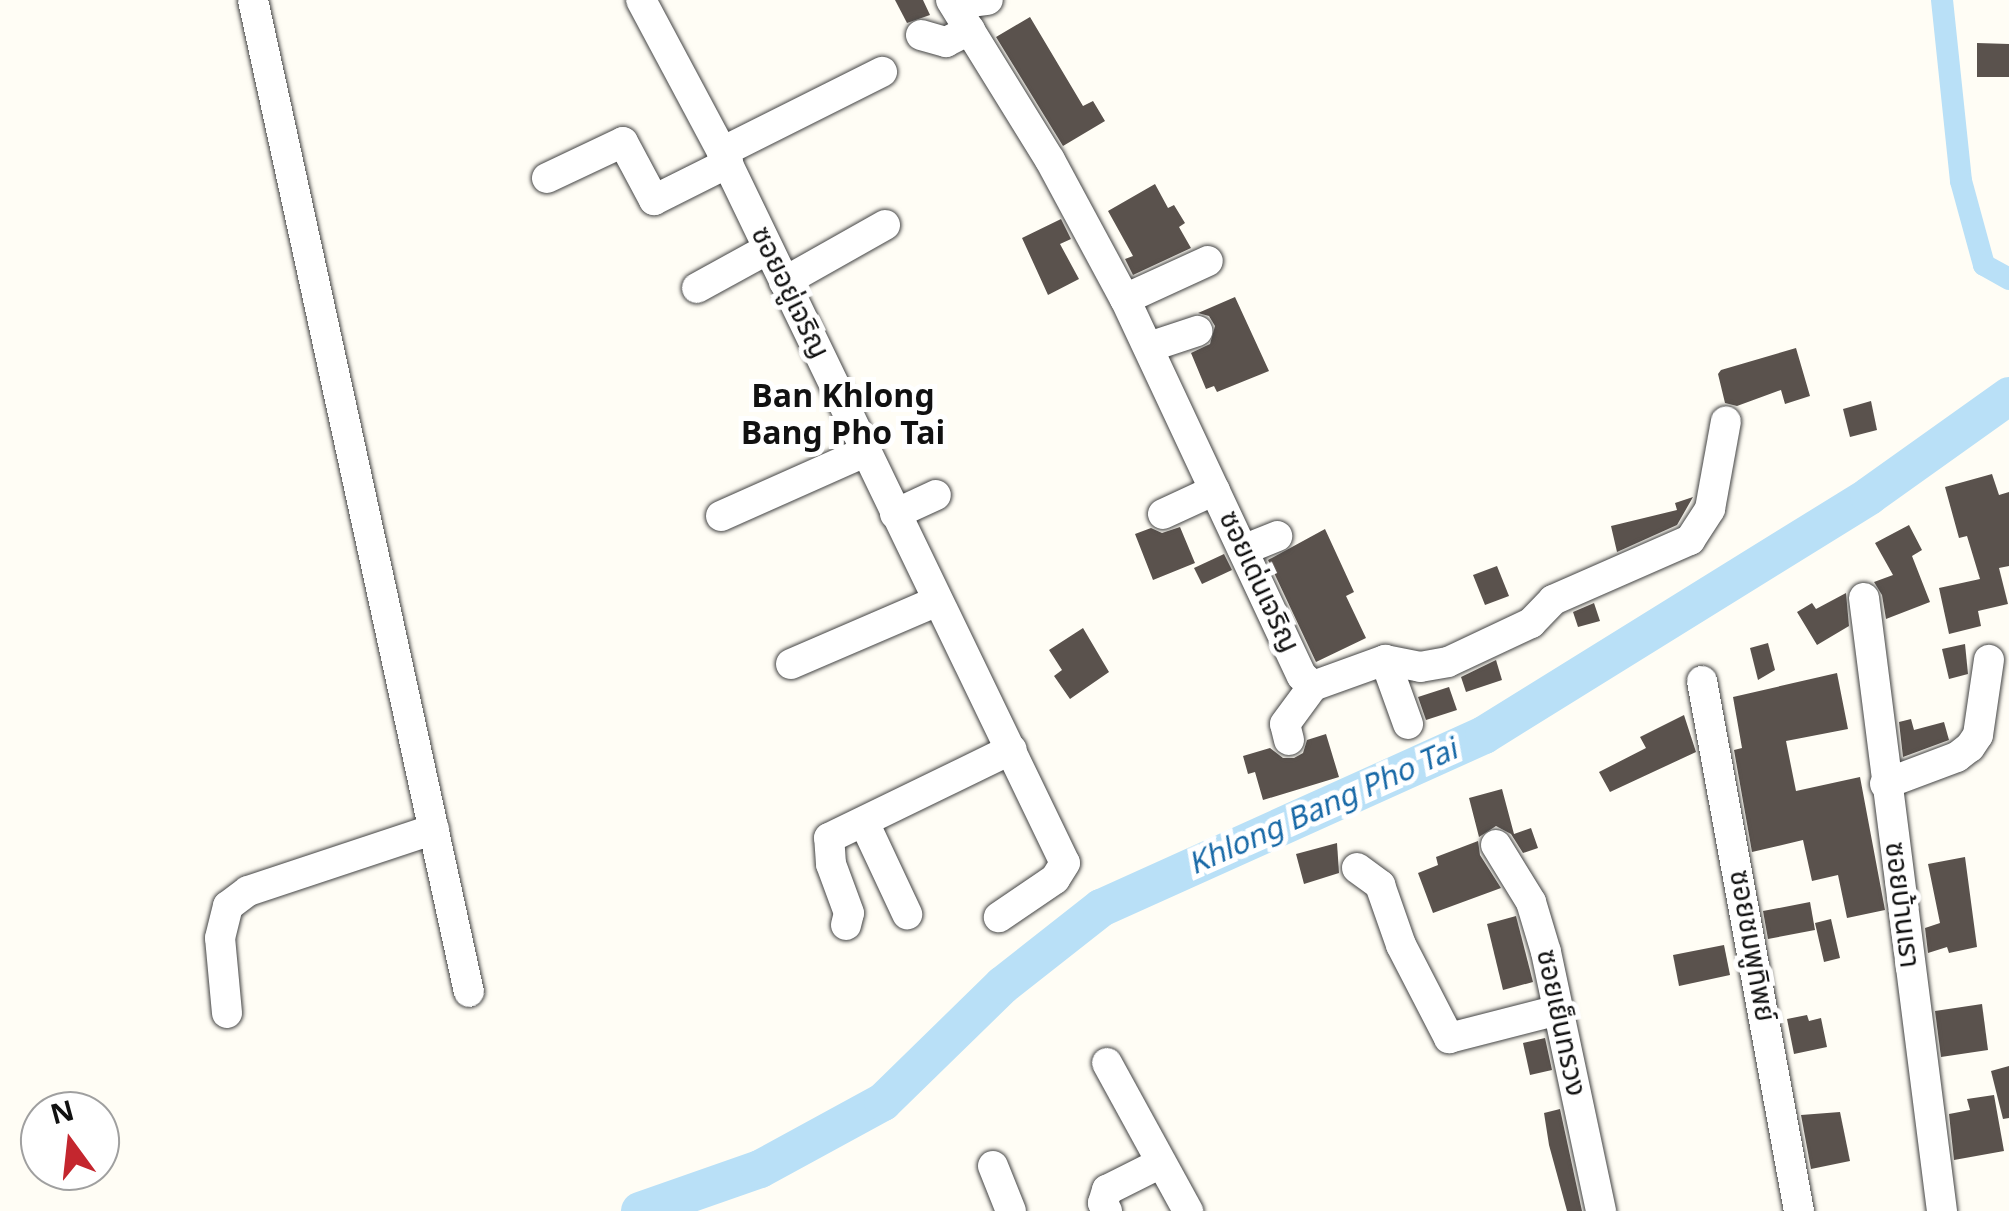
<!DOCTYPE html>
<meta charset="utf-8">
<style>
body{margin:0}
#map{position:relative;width:2009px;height:1211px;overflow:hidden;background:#fffdf5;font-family:Georgia,"Noto Sans Thai",serif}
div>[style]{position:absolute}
.canal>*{height:22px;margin:-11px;padding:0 11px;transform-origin:11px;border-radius:11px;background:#b9e0f7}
.river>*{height:38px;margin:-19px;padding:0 19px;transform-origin:19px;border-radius:19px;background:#b9e0f7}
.building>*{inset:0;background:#5a524d}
.roads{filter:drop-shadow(0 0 2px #444) drop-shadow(0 0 2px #444)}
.minor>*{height:30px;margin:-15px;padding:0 15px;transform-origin:15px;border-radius:15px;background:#fff}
span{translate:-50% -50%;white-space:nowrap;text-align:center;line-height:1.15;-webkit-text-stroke:10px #fff;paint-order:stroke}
.street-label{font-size:28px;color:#111}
.water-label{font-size:30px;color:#1768a6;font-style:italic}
.quarter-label{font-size:32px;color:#111;font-weight:700}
.north{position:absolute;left:20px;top:1091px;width:100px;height:100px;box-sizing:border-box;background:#fff;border:2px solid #a0a0a0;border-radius:50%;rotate:345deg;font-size:28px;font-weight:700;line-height:40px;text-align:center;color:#111}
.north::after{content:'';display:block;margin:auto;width:35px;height:45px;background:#c4262e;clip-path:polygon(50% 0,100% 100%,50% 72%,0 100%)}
</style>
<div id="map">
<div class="canal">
<i style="left:1942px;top:0;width:182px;rotate:84deg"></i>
<i style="left:1961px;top:181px;width:87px;rotate:74.7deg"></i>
<i style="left:1984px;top:265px;width:29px;rotate:29deg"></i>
</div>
<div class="river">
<i style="left:640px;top:1211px;width:127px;rotate:-19.3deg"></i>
<i style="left:760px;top:1169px;width:140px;rotate:-28.6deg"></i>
<i style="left:883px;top:1102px;width:168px;rotate:-44.3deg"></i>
<i style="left:1003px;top:985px;width:125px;rotate:-38.2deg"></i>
<i style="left:1101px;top:908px;width:420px;rotate:-24.3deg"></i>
<i style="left:1484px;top:735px;width:453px;rotate:-31.8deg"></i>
<i style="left:1869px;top:496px;width:172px;rotate:-35.5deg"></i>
</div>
<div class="building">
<i style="clip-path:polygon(895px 0,923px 0,930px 15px,907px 23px)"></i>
<i style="clip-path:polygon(1030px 17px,1083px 106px,1093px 101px,1105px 121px,1063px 146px,996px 37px)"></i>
<i style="clip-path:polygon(1977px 43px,2009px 44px,2009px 77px,1977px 77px)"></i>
<i style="clip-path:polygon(1155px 184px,1168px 208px,1174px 205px,1185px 223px,1179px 227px,1191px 248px,1133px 275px,1125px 259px,1133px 256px,1108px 211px)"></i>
<i style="clip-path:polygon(1061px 219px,1071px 239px,1060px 244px,1079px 279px,1048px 295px,1022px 238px)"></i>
<i style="clip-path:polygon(1235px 297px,1269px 371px,1217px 392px,1214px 386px,1206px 389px,1191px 353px,1210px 344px,1215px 326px,1209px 316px,1198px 313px)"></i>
<i style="clip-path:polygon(1796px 348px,1810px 396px,1785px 404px,1781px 390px,1737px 406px,1725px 403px,1718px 374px,1721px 370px)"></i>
<i style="clip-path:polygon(1871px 401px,1877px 430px,1850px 437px,1843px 409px)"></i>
<i style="clip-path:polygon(1992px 474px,1999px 495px,2009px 492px,2009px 566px,1999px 568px,2008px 604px,1978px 611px,1981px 626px,1949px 634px,1939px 588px,1980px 579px,1967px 536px,1959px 538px,1945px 487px)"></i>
<i style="clip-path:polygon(1693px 497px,1677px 525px,1617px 552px,1611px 526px,1677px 510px,1675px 503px)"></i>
<i style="clip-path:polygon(1909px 525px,1922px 550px,1912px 556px,1930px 602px,1886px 619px,1882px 595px,1874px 582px,1893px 575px,1875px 543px)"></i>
<i style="clip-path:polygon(1180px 527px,1195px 563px,1153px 580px,1135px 534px,1151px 528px,1162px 533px)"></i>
<i style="clip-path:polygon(1325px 529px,1354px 592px,1346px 596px,1366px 638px,1316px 662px,1268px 560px)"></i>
<i style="clip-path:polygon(1224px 554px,1232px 570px,1202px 584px,1194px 568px)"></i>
<i style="clip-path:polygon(1497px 566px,1509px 596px,1485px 605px,1473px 575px)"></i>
<i style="clip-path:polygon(1846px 593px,1849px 626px,1817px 645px,1797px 612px,1812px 603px,1816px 609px)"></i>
<i style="clip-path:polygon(1594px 603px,1600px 621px,1578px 627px,1573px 612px)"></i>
<i style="clip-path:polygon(1083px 628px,1109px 672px,1070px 699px,1054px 676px,1062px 670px,1049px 650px)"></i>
<i style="clip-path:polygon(1768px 643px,1775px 670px,1758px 680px,1750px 648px)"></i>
<i style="clip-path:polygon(1965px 644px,1968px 674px,1949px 679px,1942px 649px)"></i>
<i style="clip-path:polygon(1496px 660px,1502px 680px,1466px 692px,1461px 677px)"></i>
<i style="clip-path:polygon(1837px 673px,1848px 729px,1786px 741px,1796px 791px,1860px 777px,1885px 910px,1847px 918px,1838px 875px,1812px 881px,1803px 840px,1752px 852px,1734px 750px,1742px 748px,1733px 697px)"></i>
<i style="clip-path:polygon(1449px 687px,1457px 710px,1426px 720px,1418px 697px)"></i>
<i style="clip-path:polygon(1684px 715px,1696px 752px,1610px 792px,1599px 772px,1646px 748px,1640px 737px)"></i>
<i style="clip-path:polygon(1911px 719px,1914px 730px,1944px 722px,1949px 740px,1903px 757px,1899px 722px)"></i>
<i style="clip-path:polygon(1326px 734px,1339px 777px,1263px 800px,1255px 772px,1248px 774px,1243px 756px,1270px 748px,1283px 758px,1294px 758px,1303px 753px,1307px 740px)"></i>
<i style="clip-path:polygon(1502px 789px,1514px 834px,1531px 828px,1538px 848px,1523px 853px,1511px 834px,1496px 826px,1479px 837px,1469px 798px)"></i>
<i style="clip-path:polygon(1478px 841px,1480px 855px,1501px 888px,1433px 913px,1418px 873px,1438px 865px,1436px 857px)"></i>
<i style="clip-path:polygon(1337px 843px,1339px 873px,1304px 884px,1296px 854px)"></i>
<i style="clip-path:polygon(1965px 857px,1977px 947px,1949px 953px,1947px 947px,1928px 953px,1925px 928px,1940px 923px,1928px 864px)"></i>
<i style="clip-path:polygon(1810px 902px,1815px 930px,1768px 939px,1763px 911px)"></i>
<i style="clip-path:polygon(1516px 916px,1533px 982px,1503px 990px,1487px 924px)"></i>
<i style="clip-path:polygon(1831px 919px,1840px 958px,1824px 962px,1815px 923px)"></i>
<i style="clip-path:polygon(1724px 945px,1730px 975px,1679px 986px,1673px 955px)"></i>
<i style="clip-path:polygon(1982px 1004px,1988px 1050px,1941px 1057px,1935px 1011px)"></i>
<i style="clip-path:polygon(1807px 1015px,1809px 1021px,1821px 1018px,1827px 1047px,1794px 1054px,1787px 1019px)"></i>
<i style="clip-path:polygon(1545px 1038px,1552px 1070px,1530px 1075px,1523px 1043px)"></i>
<i style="clip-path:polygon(2009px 1066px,2009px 1118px,2003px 1119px,1991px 1071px)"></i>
<i style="clip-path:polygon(1994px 1095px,2004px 1151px,1954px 1160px,1949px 1114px,1970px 1110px,1967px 1099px)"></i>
<i style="clip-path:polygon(1560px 1109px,1582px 1211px,1567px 1211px,1549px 1145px,1544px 1113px)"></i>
<i style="clip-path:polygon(1840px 1112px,1850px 1161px,1811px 1169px,1801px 1115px)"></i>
</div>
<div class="roads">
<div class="minor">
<i style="left:253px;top:0;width:1015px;rotate:77.72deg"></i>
<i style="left:641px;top:0;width:172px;rotate:61.9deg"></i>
<i style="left:722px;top:152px;width:789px;rotate:64.25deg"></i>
<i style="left:1065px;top:863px;width:19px;rotate:122deg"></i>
<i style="left:1055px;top:879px;width:68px;rotate:145.8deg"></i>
<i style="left:951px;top:0;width:188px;rotate:58.3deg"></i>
<i style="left:1050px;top:160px;width:158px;rotate:61.7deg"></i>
<i style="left:1125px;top:299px;width:416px;rotate:64.9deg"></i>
<i style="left:1302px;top:676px;width:15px;rotate:42deg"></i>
<i style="left:1313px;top:686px;width:77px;rotate:-19.9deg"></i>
<i style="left:1385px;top:660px;width:36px;rotate:11deg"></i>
<i style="left:1420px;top:667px;width:28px;rotate:-10deg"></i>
<i style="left:1448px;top:662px;width:92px;rotate:-25.2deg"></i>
<i style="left:1531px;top:623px;width:32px;rotate:-46deg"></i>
<i style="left:1553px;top:600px;width:150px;rotate:-23.7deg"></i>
<i style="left:1690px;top:540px;width:37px;rotate:-57deg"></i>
<i style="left:1710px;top:509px;width:89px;rotate:-79.7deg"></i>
<i style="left:954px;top:4px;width:34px;rotate:-7deg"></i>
<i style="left:921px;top:35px;width:26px;rotate:16deg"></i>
<i style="left:946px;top:42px;width:27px;rotate:-27deg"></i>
<i style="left:722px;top:152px;width:179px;rotate:-26.6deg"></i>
<i style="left:547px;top:178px;width:84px;rotate:-25.3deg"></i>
<i style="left:623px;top:142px;width:66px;rotate:61.9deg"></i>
<i style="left:654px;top:200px;width:83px;rotate:-26.6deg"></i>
<i style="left:784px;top:282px;width:116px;rotate:-29.4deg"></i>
<i style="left:697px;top:288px;width:81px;rotate:-28.8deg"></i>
<i style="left:1125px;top:299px;width:91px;rotate:-24.6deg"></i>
<i style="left:1149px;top:347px;width:51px;rotate:-18.4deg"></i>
<i style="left:895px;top:514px;width:45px;rotate:-24.9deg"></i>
<i style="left:1163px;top:514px;width:57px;rotate:-24.8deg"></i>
<i style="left:721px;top:516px;width:158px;rotate:-24deg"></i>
<i style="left:1243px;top:550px;width:37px;rotate:-22deg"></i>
<i style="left:1864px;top:598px;width:618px;rotate:82.75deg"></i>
<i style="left:1385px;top:660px;width:68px;rotate:70.2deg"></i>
<i style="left:791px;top:664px;width:159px;rotate:-23.3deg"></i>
<i style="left:1702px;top:681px;width:539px;rotate:79.63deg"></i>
<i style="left:1289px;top:740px;width:16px;rotate:-104deg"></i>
<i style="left:1285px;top:724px;width:47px;rotate:-53.6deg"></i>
<i style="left:1885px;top:784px;width:77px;rotate:-20.6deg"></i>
<i style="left:1957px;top:757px;width:16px;rotate:-38deg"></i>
<i style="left:1970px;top:747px;width:14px;rotate:-56deg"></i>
<i style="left:1978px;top:735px;width:76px;rotate:-81.7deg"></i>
<i style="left:864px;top:822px;width:102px;rotate:64.9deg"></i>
<i style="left:1496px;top:845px;width:67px;rotate:58.4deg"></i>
<i style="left:1531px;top:902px;width:52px;rotate:73.3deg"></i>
<i style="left:1546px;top:952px;width:265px;rotate:78deg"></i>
<i style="left:1357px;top:868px;width:29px;rotate:36deg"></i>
<i style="left:1380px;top:885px;width:64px;rotate:70.7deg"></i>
<i style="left:1401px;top:945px;width:105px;rotate:62.7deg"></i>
<i style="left:1449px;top:1038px;width:113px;rotate:-14.4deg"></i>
<i style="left:846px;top:925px;width:12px;rotate:-76deg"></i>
<i style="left:849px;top:913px;width:52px;rotate:-110.2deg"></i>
<i style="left:831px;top:864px;width:26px;rotate:-94deg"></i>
<i style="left:829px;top:838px;width:203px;rotate:-25.9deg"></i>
<i style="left:227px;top:1013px;width:75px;rotate:-95.3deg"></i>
<i style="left:220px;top:938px;width:33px;rotate:-76deg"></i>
<i style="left:228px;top:906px;width:25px;rotate:-37deg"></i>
<i style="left:248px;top:891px;width:196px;rotate:-18.4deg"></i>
<i style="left:1107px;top:1063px;width:169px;rotate:61.3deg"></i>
<i style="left:993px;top:1166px;width:48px;rotate:68.2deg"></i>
<i style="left:1107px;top:1211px;width:9px;rotate:-117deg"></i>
<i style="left:1103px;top:1203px;width:14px;rotate:-73deg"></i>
<i style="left:1107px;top:1190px;width:58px;rotate:-26.6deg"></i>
</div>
</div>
<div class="street-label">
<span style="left:789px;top:293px;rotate:64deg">ซอยอยู่เจริญ</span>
<span style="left:1258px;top:582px;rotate:65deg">ซอยเด่นเจริญ</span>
<span style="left:1901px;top:905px;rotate:83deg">ซอยบ้านเรา</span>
<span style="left:1751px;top:946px;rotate:80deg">ซอยชมพูทิพย์</span>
<span style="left:1560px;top:1023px;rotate:78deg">ซอยเย็นทรวง</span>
</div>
<div class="water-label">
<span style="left:1323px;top:808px;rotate:-24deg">Khlong Bang Pho Tai</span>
</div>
<div class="quarter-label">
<span style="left:843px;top:416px">Ban Khlong<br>Bang Pho Tai</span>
</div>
<div class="north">N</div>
</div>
